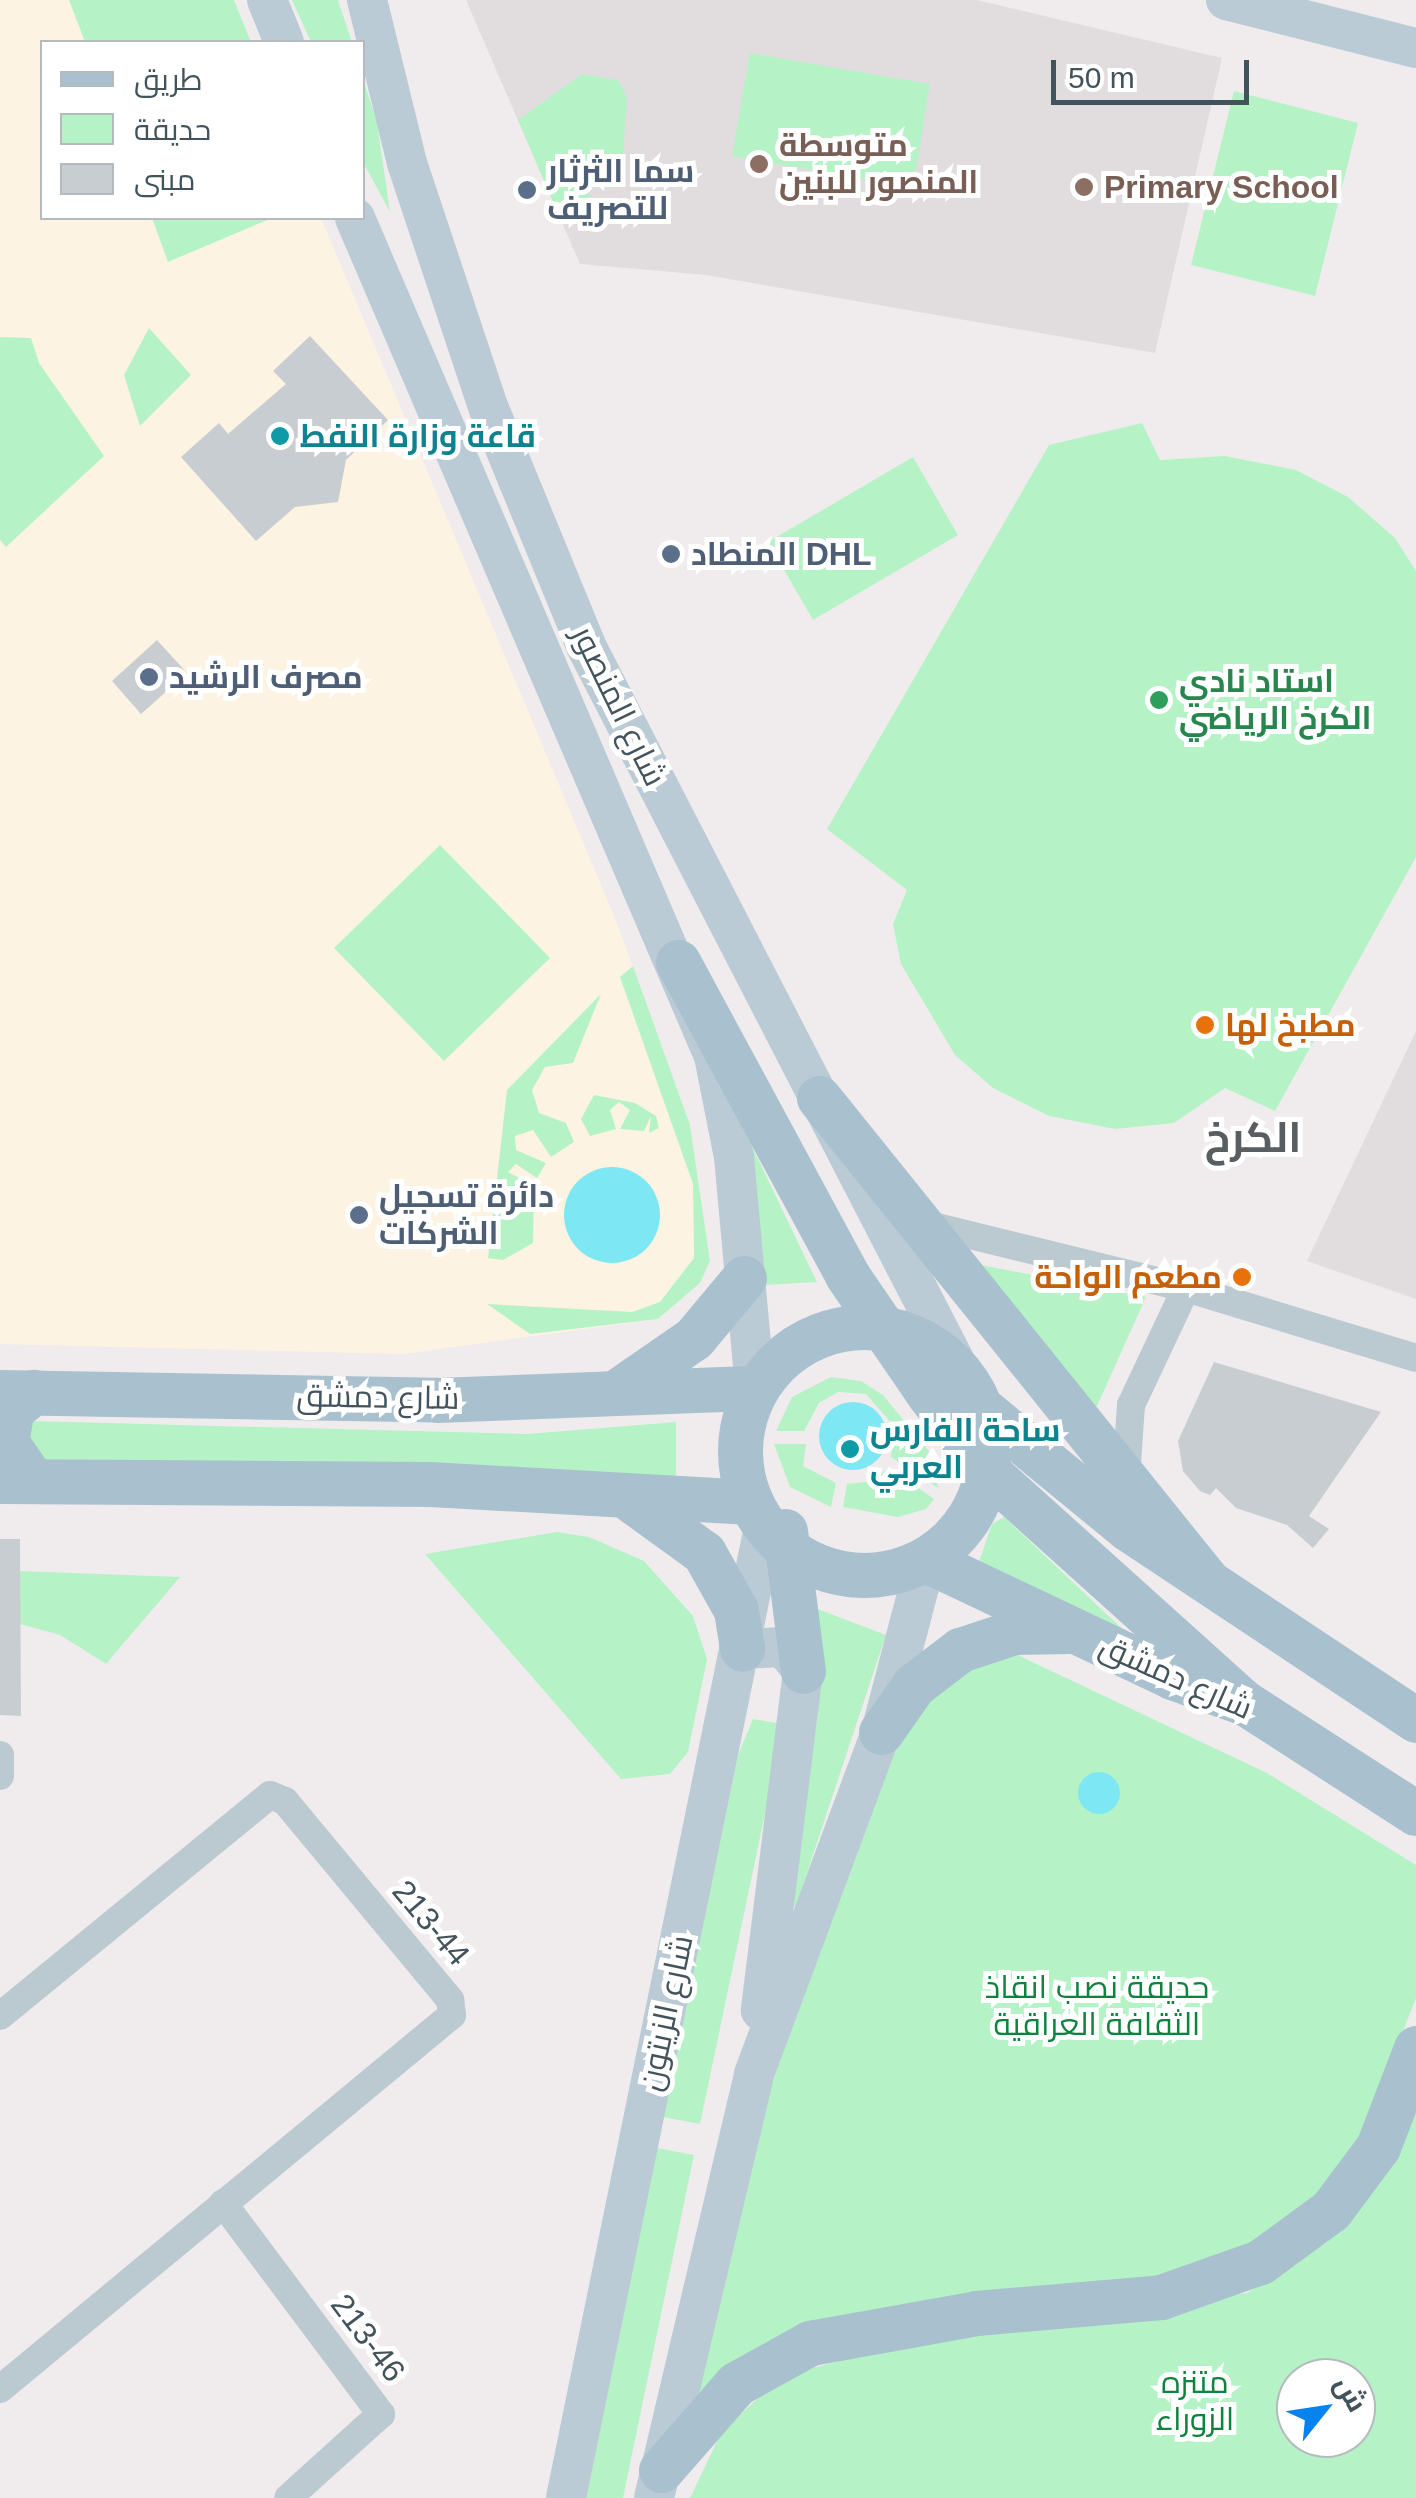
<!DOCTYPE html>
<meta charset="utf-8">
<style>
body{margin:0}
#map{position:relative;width:1416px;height:2498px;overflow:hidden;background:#f0eced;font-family:Arial,Cairo,sans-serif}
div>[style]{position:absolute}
.commercial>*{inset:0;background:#fdf3e2}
.education>*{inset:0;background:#e1dddf}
.green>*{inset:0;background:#b5f3c7}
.water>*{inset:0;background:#7ee7f4}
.round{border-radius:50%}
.building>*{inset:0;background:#c8cdd2}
.street>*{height:28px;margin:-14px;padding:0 14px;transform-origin:14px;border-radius:14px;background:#bbc9d1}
.secondary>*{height:40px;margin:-20px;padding:0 20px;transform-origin:20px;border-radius:20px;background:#bbcbd6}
.primary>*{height:45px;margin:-22.5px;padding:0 22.5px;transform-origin:22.5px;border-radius:22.5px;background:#a9c0cf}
.primary>.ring{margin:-22.5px;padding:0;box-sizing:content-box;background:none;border:45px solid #a9c0cf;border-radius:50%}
.dots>*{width:28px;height:28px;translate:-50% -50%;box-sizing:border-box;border:5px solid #fff;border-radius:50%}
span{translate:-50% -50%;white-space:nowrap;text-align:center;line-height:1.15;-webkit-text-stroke:10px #fff;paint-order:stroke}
.education-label{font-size:32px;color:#785e54;font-weight:700}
.left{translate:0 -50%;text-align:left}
.service-label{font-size:32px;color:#4e5e75;font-weight:700}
.culture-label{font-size:32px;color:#0d838f;font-weight:700}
.leisure-label{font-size:32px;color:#27864d;font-weight:700}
.street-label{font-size:32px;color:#43535c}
.food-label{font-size:32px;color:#c56008;font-weight:700}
.right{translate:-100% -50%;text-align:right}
.park-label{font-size:32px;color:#0d833d}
.district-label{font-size:42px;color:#595e62;font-weight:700}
.legend{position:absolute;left:40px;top:40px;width:325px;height:180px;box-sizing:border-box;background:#fff;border:2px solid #b4babe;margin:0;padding:12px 18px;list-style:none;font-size:30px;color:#43535c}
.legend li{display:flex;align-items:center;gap:20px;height:50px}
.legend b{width:50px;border:2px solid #b4babe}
.north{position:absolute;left:1276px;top:2358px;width:100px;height:100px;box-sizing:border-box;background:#fff;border:2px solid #b4babe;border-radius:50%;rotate:60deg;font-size:28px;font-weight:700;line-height:40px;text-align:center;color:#43535c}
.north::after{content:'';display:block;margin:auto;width:35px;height:45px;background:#0783ef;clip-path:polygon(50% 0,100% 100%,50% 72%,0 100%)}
.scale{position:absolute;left:1051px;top:60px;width:198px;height:45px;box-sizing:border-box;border:5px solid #43535c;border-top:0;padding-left:12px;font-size:30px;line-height:35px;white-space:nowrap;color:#43535c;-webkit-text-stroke:8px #fff;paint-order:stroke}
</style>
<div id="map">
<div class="commercial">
<i style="clip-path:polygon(0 0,234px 0,251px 42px,42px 42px,42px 218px,321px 218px,617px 923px,690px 1125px,710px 1261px,700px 1283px,658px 1319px,403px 1354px,0 1344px)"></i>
</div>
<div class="education">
<i style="clip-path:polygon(466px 0,977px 0,1222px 58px,1155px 353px,706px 275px,580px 264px)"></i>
<i style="clip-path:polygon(1416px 1031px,1416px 1299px,1307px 1261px)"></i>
</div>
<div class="green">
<i style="clip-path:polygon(69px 0,234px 0,251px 42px,85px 42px)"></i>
<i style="clip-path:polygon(292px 0,338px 0,352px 42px,311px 42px)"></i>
<i style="clip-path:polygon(750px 53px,930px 84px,913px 188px,732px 156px)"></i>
<i style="clip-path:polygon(582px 74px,618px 80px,627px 97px,622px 173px,593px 169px,589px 197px,554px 204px,518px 120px)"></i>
<i style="clip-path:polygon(362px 75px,377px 123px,390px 212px,363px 162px)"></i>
<i style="clip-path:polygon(1234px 91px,1358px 123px,1315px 296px,1191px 265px)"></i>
<i style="clip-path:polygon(152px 218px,272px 218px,168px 262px)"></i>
<i style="clip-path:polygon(149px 328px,191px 375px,140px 426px,124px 375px)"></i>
<i style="clip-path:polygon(0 337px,31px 338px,39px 363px,104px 456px,6px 547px,0 540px)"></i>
<i style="clip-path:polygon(1142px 423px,1160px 460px,1225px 456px,1296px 470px,1348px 497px,1395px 538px,1416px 571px,1416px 857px,1275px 1111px,1225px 1088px,1174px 1123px,1115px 1129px,1049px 1116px,993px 1088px,955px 1055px,901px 964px,893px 924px,907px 890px,827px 829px,1049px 445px)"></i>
<i style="clip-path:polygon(913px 457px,958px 535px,813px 620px,768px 542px)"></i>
<i style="clip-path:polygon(440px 845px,550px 958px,444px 1061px,334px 948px)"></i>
<i style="clip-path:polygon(633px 966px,690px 1125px,710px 1261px,700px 1283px,658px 1319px,530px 1334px,487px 1304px,632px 1312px,660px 1302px,694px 1258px,693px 1184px,620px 977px)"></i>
<i style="clip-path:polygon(601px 994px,573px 1063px,545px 1067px,532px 1090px,539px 1113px,566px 1123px,574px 1142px,551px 1157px,533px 1130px,515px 1136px,516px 1150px,546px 1163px,537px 1178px,516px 1164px,508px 1172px,534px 1186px,533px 1243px,503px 1260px,488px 1258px,507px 1090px)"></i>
<i style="clip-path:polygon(594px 1095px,635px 1103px,656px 1116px,659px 1128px,649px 1133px,651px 1116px,644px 1131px,620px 1129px,630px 1110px,619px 1102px,610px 1110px,616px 1129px,590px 1136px,581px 1119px)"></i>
<i style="clip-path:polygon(746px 1140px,749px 1140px,817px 1282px,766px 1285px)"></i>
<i style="clip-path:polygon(976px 1264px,1146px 1297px,1093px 1415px)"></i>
<i style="clip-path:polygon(831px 1377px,861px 1381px,883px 1395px,932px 1455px,938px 1488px,891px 1457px,894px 1426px,866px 1394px,838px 1392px,819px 1403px,804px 1431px,776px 1431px,792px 1397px)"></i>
<i style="clip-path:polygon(32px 1421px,527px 1434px,676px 1422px,676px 1484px,33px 1459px,21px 1432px)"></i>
<i style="clip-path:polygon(774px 1444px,806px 1444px,803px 1466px,836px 1483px,831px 1507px,790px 1487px)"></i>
<i style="clip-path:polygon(889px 1467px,934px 1499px,926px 1509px,898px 1517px,843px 1507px,847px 1484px,873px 1481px)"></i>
<i style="clip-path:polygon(1004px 1517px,1133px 1639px,979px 1562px,992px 1524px)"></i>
<i style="clip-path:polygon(557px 1532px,589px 1537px,644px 1561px,693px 1616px,707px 1659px,688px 1752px,670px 1774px,621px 1779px,425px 1554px)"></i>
<i style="clip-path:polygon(20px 1571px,180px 1577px,106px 1664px,60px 1635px,20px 1624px)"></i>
<i style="clip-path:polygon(815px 1608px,886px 1635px,796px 1906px,787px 1904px,818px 1715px)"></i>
<i style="clip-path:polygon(1009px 1651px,1267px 1773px,1416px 1865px,1416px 1998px,1364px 2131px,1312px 2201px,1251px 2249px,1181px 2279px,963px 2301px,709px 2397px,689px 2391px,760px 2122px,819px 1937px,912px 1711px,939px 1678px)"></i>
<i style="clip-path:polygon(753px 1719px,777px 1723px,777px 1756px,700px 2124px,663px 2117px,738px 1755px)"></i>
<i style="clip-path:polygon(evenodd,1416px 2089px,1416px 2498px,690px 2498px,721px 2433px,781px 2376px,922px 2340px,1247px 2293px,1326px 2243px,1377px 2182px,1416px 2089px,1296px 2378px,1356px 2378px,1356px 2438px,1296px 2438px,1296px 2378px)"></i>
<i style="clip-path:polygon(657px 2148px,694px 2155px,623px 2498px,586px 2498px)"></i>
</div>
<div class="water">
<i class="round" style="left:564px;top:1167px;width:96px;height:96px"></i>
<i class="round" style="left:819px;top:1402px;width:68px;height:68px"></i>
<i class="round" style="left:1078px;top:1772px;width:42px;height:42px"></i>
</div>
<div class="building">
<i style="clip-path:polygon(310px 336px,388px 420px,346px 460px,338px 502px,295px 507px,256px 541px,181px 457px,219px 423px,228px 434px,286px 384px,273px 371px)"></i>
<i style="clip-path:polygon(157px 640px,187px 673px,141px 714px,112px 681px)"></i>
<i style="clip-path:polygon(1214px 1362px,1381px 1412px,1309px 1516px,1329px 1529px,1313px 1548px,1287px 1525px,1236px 1508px,1216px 1488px,1210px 1495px,1200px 1491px,1183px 1471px,1178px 1441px)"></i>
<i style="clip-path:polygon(0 1539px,20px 1539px,21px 1716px,0 1715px)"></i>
</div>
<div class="street">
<i style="left:921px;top:1223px;width:273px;rotate:13.8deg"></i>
<i style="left:1186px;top:1288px;width:240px;rotate:16.9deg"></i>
<i style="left:1126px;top:1478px;width:73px;rotate:-86.1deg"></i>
<i style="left:1131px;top:1405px;width:129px;rotate:-64.8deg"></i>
<i style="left:0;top:1755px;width:21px;rotate:90deg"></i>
<i style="left:0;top:2016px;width:349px;rotate:-39.3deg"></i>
<i style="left:270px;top:1795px;width:16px;rotate:22deg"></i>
<i style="left:285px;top:1801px;width:259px;rotate:50.3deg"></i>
<i style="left:450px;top:2000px;width:15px;rotate:82deg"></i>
<i style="left:452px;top:2015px;width:587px;rotate:140.39deg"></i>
<i style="left:223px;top:2203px;width:264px;rotate:53.2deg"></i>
<i style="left:381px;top:2414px;width:125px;rotate:137.9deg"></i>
</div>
<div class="secondary">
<i style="left:267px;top:0;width:45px;rotate:68deg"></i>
<i style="left:367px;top:0;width:168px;rotate:76.2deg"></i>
<i style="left:407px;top:163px;width:259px;rotate:71.6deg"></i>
<i style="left:489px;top:409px;width:256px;rotate:67.7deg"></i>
<i style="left:586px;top:646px;width:820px;rotate:62.72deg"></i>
<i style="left:1226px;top:0;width:196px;rotate:14.2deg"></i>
<i style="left:355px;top:218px;width:912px;rotate:66.81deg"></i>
<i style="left:714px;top:1056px;width:103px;rotate:78.8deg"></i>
<i style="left:734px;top:1157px;width:232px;rotate:84.8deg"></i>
<i style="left:742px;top:1649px;width:41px;rotate:-2.8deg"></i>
<i style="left:783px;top:1647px;width:31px;rotate:50deg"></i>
<i style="left:803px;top:1671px;width:342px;rotate:97.1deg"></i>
<i style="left:566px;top:2498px;width:991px;rotate:-78.47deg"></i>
<i style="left:654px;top:2498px;width:436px;rotate:-76.7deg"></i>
<i style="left:754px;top:2074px;width:365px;rotate:-69.6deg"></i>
<i style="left:881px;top:1732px;width:178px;rotate:-75.3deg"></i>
</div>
<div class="primary">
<i style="left:678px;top:962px;width:356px;rotate:61.6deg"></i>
<i style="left:847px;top:1275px;width:147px;rotate:55.6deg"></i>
<i style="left:930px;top:1396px;width:94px;rotate:52.8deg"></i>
<i style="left:987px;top:1471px;width:347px;rotate:42deg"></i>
<i style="left:819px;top:1098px;width:617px;rotate:51.18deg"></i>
<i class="ring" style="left:740px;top:1327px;width:203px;height:203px"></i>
<i style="left:0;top:1392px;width:437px;rotate:1deg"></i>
<i style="left:437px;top:1400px;width:318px;rotate:-2.2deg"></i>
<i style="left:616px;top:1392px;width:95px;rotate:-34.7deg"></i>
<i style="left:694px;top:1338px;width:78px;rotate:-50.2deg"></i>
<i style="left:981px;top:1408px;width:189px;rotate:39.4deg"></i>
<i style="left:1127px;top:1528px;width:347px;rotate:33.6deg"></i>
<i style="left:0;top:1481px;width:430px;rotate:0.4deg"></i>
<i style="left:430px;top:1484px;width:321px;rotate:3.2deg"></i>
<i style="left:33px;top:1481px;width:47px;rotate:-124.7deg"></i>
<i style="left:6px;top:1442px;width:34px;rotate:-80deg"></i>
<i style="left:12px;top:1409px;width:28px;rotate:-38deg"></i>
<i style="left:631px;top:1500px;width:90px;rotate:36deg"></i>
<i style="left:704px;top:1553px;width:65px;rotate:60.7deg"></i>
<i style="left:736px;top:1610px;width:39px;rotate:81deg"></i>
<i style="left:785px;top:1531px;width:141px;rotate:82.7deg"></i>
<i style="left:926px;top:1560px;width:272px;rotate:25.4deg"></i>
<i style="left:1172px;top:1677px;width:77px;rotate:19.6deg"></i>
<i style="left:1245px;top:1703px;width:203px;rotate:32.8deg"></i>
<i style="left:881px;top:1732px;width:57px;rotate:-54.9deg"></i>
<i style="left:914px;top:1685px;width:58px;rotate:-37.3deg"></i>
<i style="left:960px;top:1650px;width:57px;rotate:-18.4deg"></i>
<i style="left:1014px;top:1632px;width:55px;rotate:-1deg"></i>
<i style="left:661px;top:2470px;width:114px;rotate:-48.9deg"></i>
<i style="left:736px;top:2384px;width:85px;rotate:-29deg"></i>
<i style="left:810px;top:2343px;width:169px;rotate:-10.2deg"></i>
<i style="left:976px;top:2313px;width:186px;rotate:-4.9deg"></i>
<i style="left:1161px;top:2297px;width:105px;rotate:-19.5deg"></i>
<i style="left:1260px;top:2262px;width:88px;rotate:-36.2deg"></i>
<i style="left:1331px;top:2210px;width:79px;rotate:-53.3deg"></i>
<i style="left:1378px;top:2147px;width:106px;rotate:-69deg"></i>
</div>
<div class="dots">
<i style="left:759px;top:164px;background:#8d6e63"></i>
<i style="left:1084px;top:187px;background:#8d6e63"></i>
<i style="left:527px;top:190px;background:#5c6f8a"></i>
<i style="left:280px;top:436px;background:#0f9aa8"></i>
<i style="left:671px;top:554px;background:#5c6f8a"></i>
<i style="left:149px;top:677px;background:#5c6f8a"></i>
<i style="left:1159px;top:700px;background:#2e9e5b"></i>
<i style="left:1205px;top:1025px;background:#e8710a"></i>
<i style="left:359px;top:1215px;background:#5c6f8a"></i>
<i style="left:1242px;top:1277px;background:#e8710a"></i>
<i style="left:850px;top:1449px;background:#0f9aa8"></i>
</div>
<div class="education-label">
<span class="left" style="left:779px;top:164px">متوسطة<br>المنصور للبنين</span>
<span class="left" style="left:1104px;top:187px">Primary School</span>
</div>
<div class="service-label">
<span class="left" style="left:547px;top:190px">سما الثرثار<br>للتصريف</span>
<span class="left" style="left:691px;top:554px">المنطاد DHL</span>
<span class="left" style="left:169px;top:677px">مصرف الرشيد</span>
<span class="left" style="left:379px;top:1215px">دائرة تسجيل<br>الشركات</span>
</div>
<div class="culture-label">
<span class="left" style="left:300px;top:436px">قاعة وزارة النفط</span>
<span class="left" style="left:870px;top:1449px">ساحة الفارس<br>العربي</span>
</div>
<div class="leisure-label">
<span class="left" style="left:1179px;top:700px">استاد نادي<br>الكرخ الرياضي</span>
</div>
<div class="street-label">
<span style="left:619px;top:706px;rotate:64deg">شارع المنصور</span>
<span style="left:378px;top:1397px;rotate:1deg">شارع دمشق</span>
<span style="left:1176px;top:1677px;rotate:24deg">شارع دمشق</span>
<span style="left:431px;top:1923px;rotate:50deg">213-44</span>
<span style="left:666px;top:2013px;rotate:-78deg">شارع الزيتون</span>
<span style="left:368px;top:2338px;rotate:53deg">213-46</span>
</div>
<div class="food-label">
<span class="left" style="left:1225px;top:1025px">مطبخ لها</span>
<span class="right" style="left:1222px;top:1277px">مطعم الواحة</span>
</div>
<div class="park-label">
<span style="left:1097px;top:2006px">حديقة نصب انقاذ<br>الثقافة العراقية</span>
<span style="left:1195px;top:2401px">متنزه<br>الزوراء</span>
</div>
<div class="district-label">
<span style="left:1253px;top:1138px">الكرخ</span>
</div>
<ul class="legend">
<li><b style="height:12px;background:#a9c0cf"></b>طريق</li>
<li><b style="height:28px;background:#b5f3c7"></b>حديقة</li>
<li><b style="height:28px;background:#c8cdd2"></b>مبنى</li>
</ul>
<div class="north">ش</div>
<div class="scale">50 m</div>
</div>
